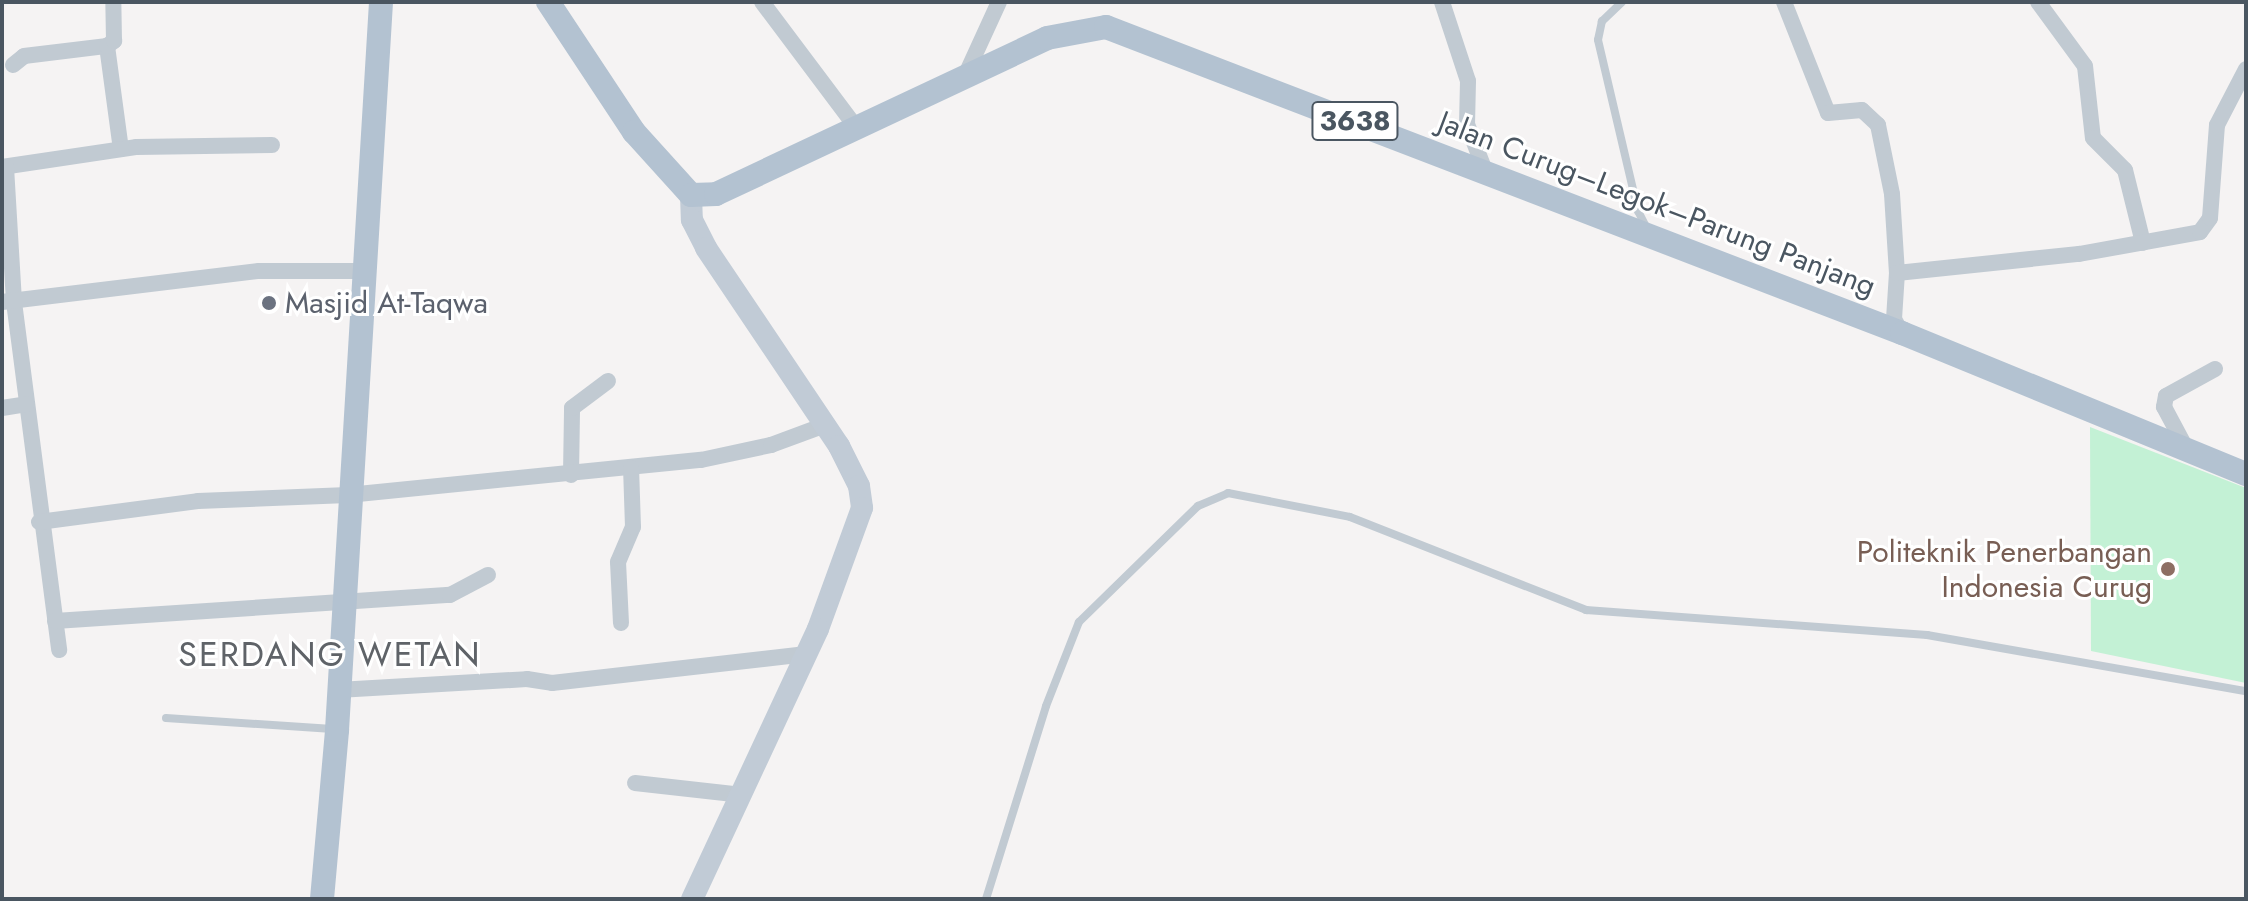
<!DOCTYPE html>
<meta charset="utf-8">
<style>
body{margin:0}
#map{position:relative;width:2248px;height:901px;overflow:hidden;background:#f5f3f3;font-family:Jost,sans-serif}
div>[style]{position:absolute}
.green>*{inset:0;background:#c3f1d5}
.lane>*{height:8px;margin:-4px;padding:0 4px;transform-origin:4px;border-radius:4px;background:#c1cad2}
.street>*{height:16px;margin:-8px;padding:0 8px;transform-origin:8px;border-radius:8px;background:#c1cad2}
.secondary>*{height:22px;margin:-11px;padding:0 11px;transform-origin:11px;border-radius:11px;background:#c1cbd6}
.primary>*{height:24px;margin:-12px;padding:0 12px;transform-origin:12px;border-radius:12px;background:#b3c2d1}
.dots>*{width:22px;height:22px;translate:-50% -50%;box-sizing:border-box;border:4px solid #fff;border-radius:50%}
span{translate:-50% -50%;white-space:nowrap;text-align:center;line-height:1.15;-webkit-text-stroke:6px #fff;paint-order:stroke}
.shield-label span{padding:2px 6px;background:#fff;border:2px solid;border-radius:6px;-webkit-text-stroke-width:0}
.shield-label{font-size:28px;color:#4a5661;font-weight:700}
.street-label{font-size:30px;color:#4a5661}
.worship-label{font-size:30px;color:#5b616d}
.left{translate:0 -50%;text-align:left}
.education-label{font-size:30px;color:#785e54}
.right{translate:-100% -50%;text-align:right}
.quarter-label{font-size:34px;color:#5f6368;letter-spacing:2px}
.frame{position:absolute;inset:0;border:4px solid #4a5661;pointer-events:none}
</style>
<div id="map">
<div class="green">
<i style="clip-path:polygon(2090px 427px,2246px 488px,2246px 683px,2091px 651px)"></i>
</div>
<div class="lane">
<i style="left:1622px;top:2px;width:28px;rotate:136deg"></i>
<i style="left:1602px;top:21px;width:19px;rotate:102deg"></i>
<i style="left:1598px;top:40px;width:176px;rotate:76.8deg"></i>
<i style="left:1638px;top:211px;width:20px;rotate:63deg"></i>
<i style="left:166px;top:718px;width:167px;rotate:3.8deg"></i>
<i style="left:986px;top:899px;width:202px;rotate:-72.7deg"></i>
<i style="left:1046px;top:706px;width:90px;rotate:-68.6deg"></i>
<i style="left:1079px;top:622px;width:166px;rotate:-44.3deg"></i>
<i style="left:1198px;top:506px;width:33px;rotate:-23deg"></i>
<i style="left:1228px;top:493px;width:124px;rotate:11.1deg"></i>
<i style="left:1350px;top:517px;width:254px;rotate:21.5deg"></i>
<i style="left:1586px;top:610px;width:342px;rotate:4.2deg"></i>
<i style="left:1927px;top:635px;width:324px;rotate:10deg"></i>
</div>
<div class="street">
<i style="left:762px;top:2px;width:156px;rotate:53.1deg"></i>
<i style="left:1442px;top:2px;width:83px;rotate:71.8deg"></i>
<i style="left:1468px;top:81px;width:43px;rotate:91.3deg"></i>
<i style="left:1467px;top:124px;width:50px;rotate:69deg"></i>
<i style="left:1784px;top:2px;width:119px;rotate:68.4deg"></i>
<i style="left:1828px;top:113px;width:34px;rotate:-5deg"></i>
<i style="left:1862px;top:110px;width:22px;rotate:43deg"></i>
<i style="left:1878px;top:125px;width:70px;rotate:78.5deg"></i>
<i style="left:1892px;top:194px;width:79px;rotate:86.4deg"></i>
<i style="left:2038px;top:2px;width:79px;rotate:53.7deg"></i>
<i style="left:2085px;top:66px;width:72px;rotate:83.7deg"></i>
<i style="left:2093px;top:138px;width:45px;rotate:45deg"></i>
<i style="left:2125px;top:170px;width:75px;rotate:76.1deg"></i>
<i style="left:107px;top:46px;width:104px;rotate:82.3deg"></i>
<i style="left:13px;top:65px;width:14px;rotate:-39deg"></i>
<i style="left:24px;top:56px;width:84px;rotate:-6.9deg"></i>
<i style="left:107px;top:46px;width:9px;rotate:-36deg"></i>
<i style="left:114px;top:41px;width:39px;rotate:-91deg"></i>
<i style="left:966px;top:74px;width:79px;rotate:-65.4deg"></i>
<i style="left:2px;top:167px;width:135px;rotate:-8.5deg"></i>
<i style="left:136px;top:147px;width:136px;rotate:-0.8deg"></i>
<i style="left:6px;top:167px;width:135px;rotate:86.6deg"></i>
<i style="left:14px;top:302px;width:351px;rotate:82.6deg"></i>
<i style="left:2px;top:302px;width:259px;rotate:-6.9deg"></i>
<i style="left:259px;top:271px;width:105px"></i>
<i style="left:1902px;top:333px;width:16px;rotate:-120deg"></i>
<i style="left:1894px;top:319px;width:46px;rotate:-86.3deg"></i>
<i style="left:1897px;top:273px;width:183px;rotate:-6deg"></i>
<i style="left:2079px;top:254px;width:123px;rotate:-10.3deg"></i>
<i style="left:2200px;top:232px;width:17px;rotate:-54deg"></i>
<i style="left:2210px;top:218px;width:93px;rotate:-85.7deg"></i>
<i style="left:2217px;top:125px;width:63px;rotate:-62.6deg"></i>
<i style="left:2px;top:408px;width:25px;rotate:-9deg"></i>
<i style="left:2187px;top:450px;width:49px;rotate:-118.1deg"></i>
<i style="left:2164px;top:407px;width:11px;rotate:-80deg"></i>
<i style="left:2166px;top:396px;width:56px;rotate:-28.9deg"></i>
<i style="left:571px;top:475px;width:67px;rotate:-89.1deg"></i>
<i style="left:572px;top:408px;width:45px;rotate:-36.9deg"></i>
<i style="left:39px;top:522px;width:160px;rotate:-7.5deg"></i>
<i style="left:198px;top:501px;width:150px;rotate:-2.3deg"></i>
<i style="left:348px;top:495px;width:355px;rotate:-5.7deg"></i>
<i style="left:701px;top:460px;width:72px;rotate:-12.1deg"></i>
<i style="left:771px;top:445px;width:58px;rotate:-20.3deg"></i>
<i style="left:55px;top:621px;width:396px;rotate:-3.8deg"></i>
<i style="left:450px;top:595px;width:43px;rotate:-27.8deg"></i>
<i style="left:621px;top:623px;width:61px;rotate:-92.8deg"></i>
<i style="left:618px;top:562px;width:38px;rotate:-67deg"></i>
<i style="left:633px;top:527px;width:59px;rotate:-91.9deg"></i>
<i style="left:338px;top:690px;width:189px;rotate:-3.3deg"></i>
<i style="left:527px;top:679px;width:25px;rotate:9deg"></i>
<i style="left:552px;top:683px;width:256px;rotate:-6.5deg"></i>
<i style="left:635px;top:783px;width:108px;rotate:6.4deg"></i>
</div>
<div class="secondary">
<i style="left:691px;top:195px;width:25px;rotate:88deg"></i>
<i style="left:692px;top:220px;width:31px;rotate:63deg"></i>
<i style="left:706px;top:248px;width:239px;rotate:56.1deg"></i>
<i style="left:839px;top:446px;width:45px;rotate:63.4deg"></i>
<i style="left:859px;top:486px;width:22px;rotate:82deg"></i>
<i style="left:862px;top:508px;width:129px;rotate:110deg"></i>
<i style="left:818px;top:629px;width:298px;rotate:115deg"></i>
</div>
<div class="primary">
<i style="left:548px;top:2px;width:156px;rotate:56.5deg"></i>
<i style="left:634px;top:132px;width:85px;rotate:47.9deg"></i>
<i style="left:691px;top:195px;width:25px;rotate:-2deg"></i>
<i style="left:716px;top:194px;width:366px;rotate:-25.2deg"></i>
<i style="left:1047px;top:38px;width:60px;rotate:-10.6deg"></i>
<i style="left:1106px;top:27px;width:853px;rotate:21.03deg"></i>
<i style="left:1902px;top:333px;width:372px;rotate:22.3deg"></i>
<i style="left:322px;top:899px;width:170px;rotate:-84.9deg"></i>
<i style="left:337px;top:730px;width:729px;rotate:-86.54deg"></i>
</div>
<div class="dots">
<i style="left:269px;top:303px;background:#6b7280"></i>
<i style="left:2168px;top:569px;background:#8d6e63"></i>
</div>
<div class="shield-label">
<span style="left:1355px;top:121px">3638</span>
</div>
<div class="street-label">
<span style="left:1657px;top:204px;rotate:21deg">Jalan Curug–Legok–Parung Panjang</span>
</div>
<div class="worship-label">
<span class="left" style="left:285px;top:303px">Masjid At-Taqwa</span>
</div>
<div class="education-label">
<span class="right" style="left:2152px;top:569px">Politeknik Penerbangan<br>Indonesia Curug</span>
</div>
<div class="quarter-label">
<span style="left:330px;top:655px">SERDANG WETAN</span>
</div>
<div class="frame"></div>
</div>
